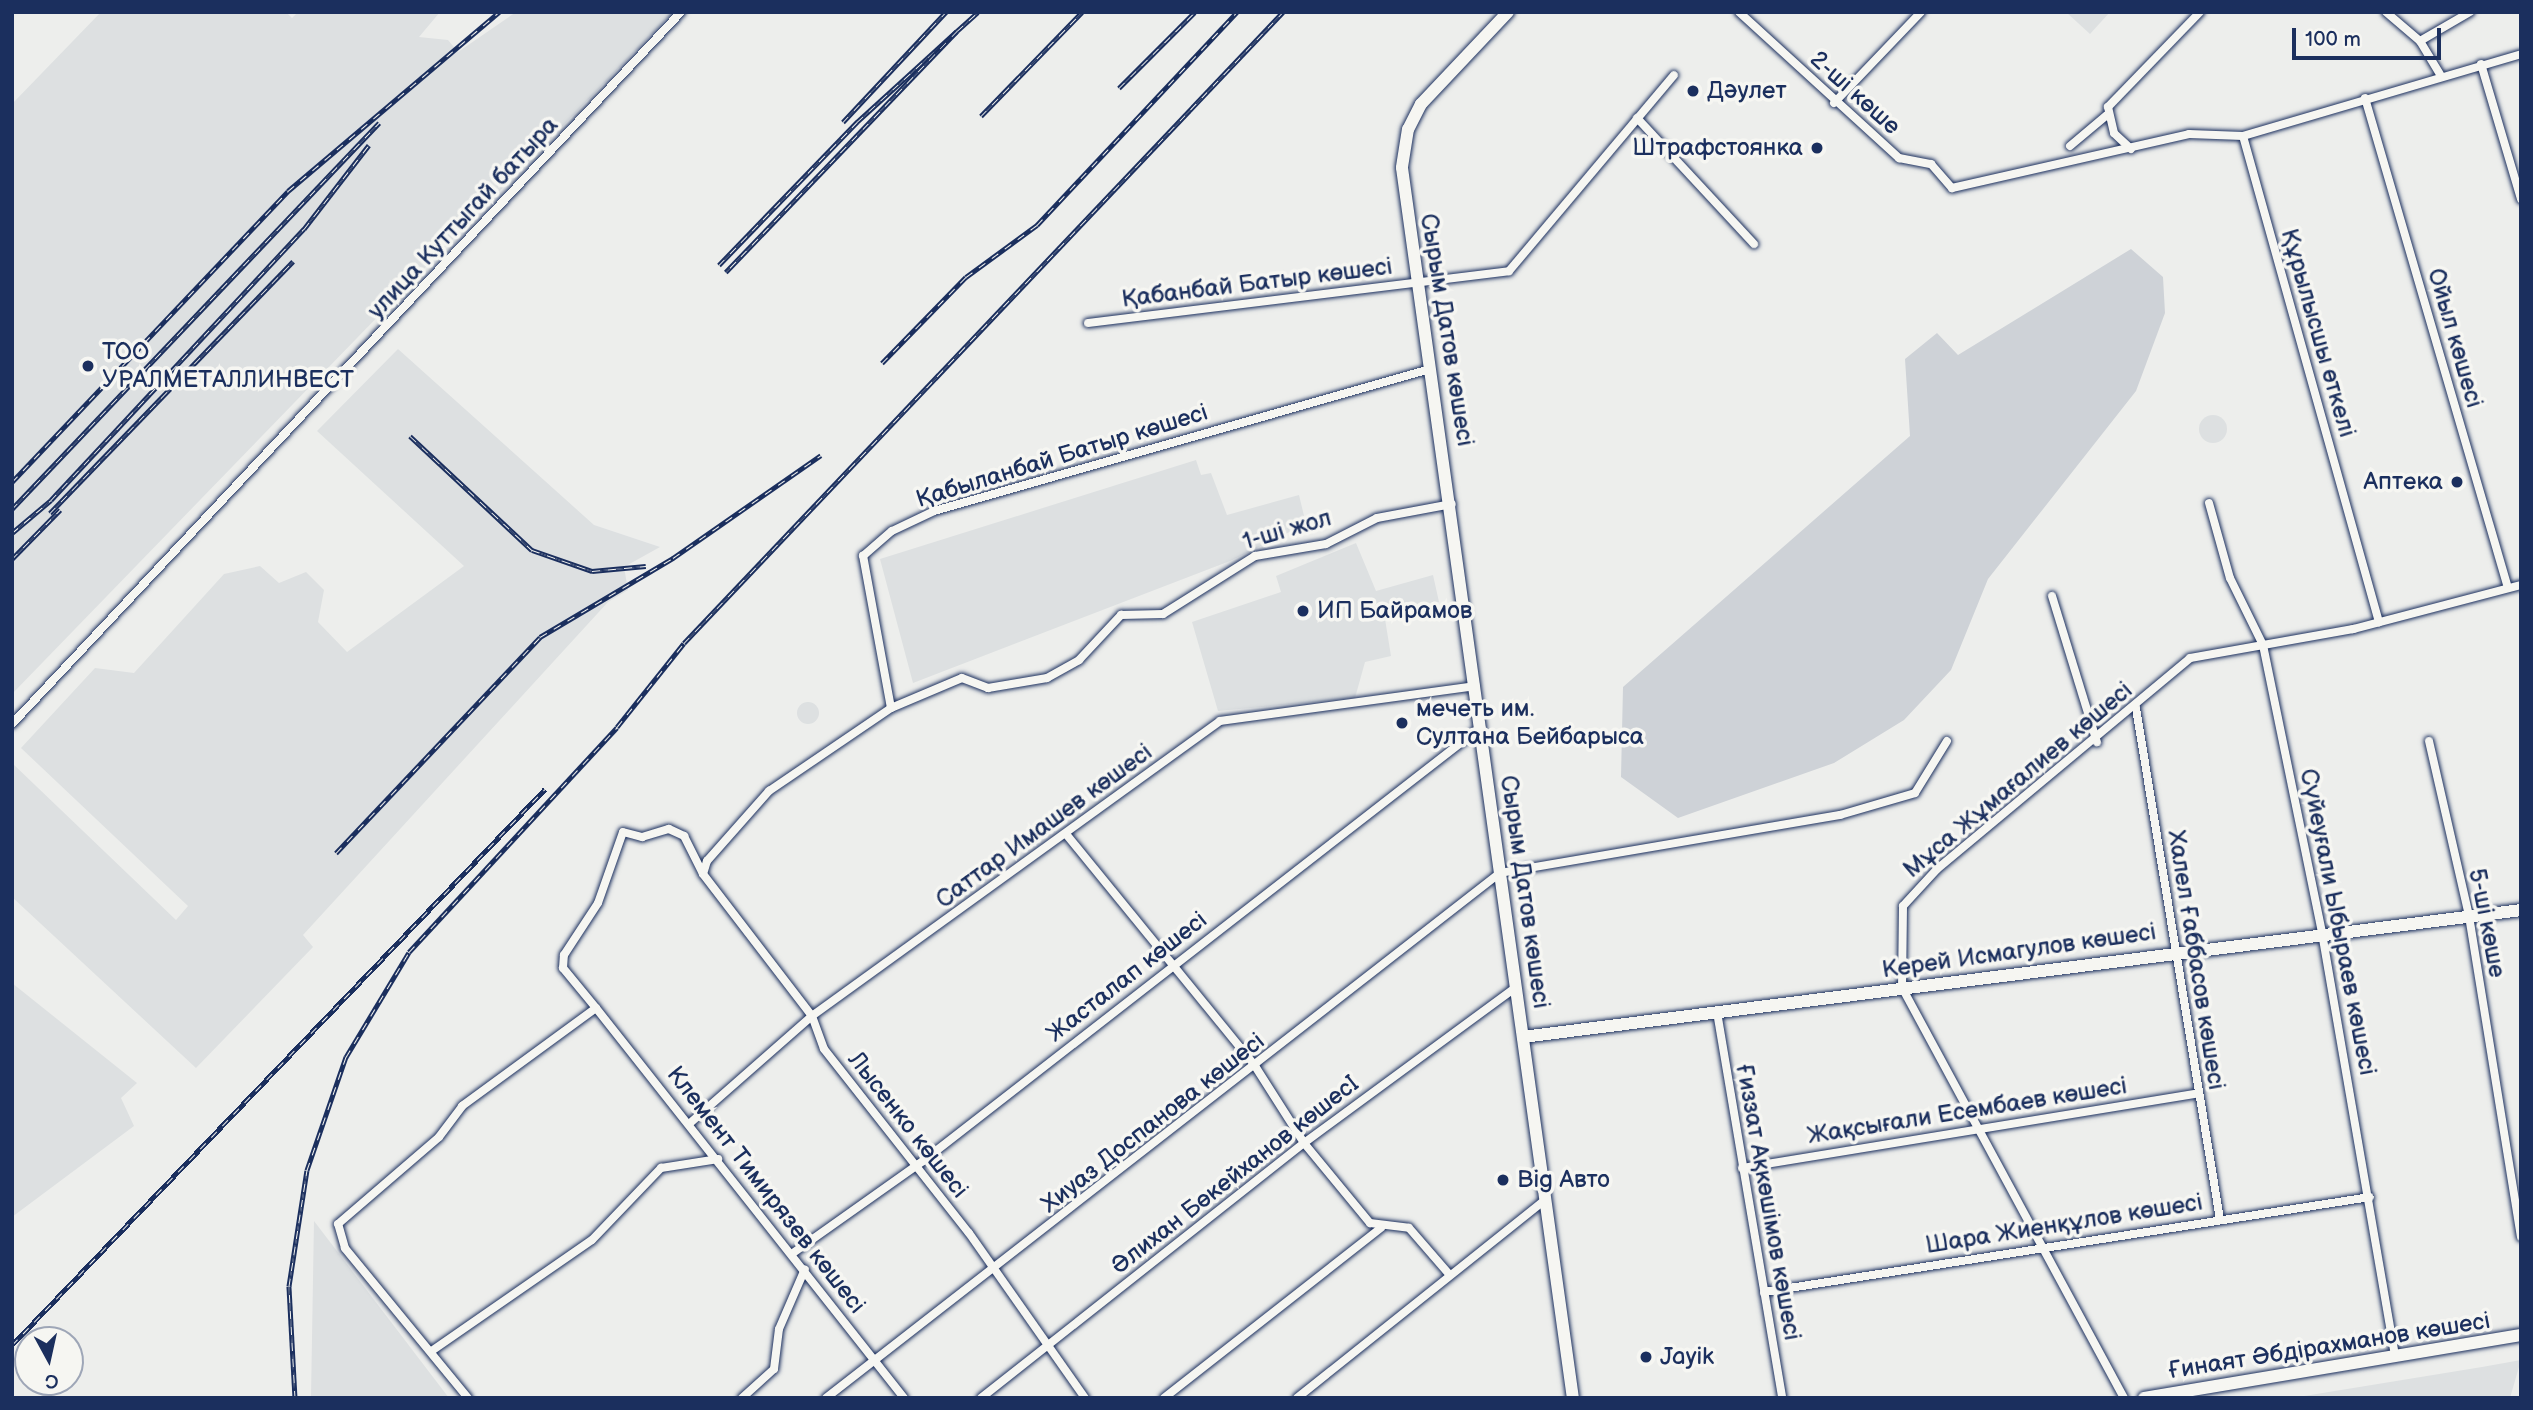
<!DOCTYPE html>
<meta charset="utf-8">
<style>
body{margin:0}
#map{position:relative;width:2533px;height:1410px;overflow:hidden;background:#edeeec;font-family:"Balsamiq Sans",sans-serif}
div>[style]{position:absolute}
.built>*{inset:0;background:#dde0e1}
.round{border-radius:50%}
.green>*{inset:0;background:#ced2d7}
.roads{filter:drop-shadow(0 0 2px #1b2f5e) drop-shadow(0 0 2px #1b2f5e)}
.street>*{height:8px;margin:-4px;padding:0 4px;transform-origin:4px;border-radius:4px;background:#f6f6f2}
.secondary>*{height:12px;margin:-6px;padding:0 6px;transform-origin:6px;border-radius:6px;background:#f6f6f2}
.rail>*{height:5px;margin-top:-2.5px;transform-origin:0;background:repeating-linear-gradient(90deg,#f6f6f2 0 8px,#1b2f5e 0 16px);box-sizing:border-box;border-block:2px solid #1b2f5e}
.dots>*{width:19px;height:19px;translate:-50% -50%;box-sizing:border-box;border:4px solid #f6f6f2;border-radius:50%}
span{translate:-50% -50%;white-space:nowrap;text-align:center;line-height:1.15;-webkit-text-stroke:7px #f6f6f2;paint-order:stroke}
.poi-label{font-size:24px;color:#1b2f5e}
.left{translate:0 -50%;text-align:left}
.right{translate:-100% -50%;text-align:right}
.street-label{font-size:24px;color:#1b2f5e}
.frame{position:absolute;inset:0;border:14px solid #1b2f5e;pointer-events:none}
.north{position:absolute;left:14px;top:1326px;width:70px;height:70px;box-sizing:border-box;background:#f6f6f2;border:2px solid #9ea6b7;border-radius:50%;rotate:172deg;font-size:19px;font-weight:700;line-height:28px;text-align:center;color:#1b2f5e}
.north::after{content:'';display:block;margin:auto;width:24px;height:32px;background:#1b2f5e;clip-path:polygon(50% 0,100% 100%,50% 72%,0 100%)}
.scale{position:absolute;left:2292px;top:28px;width:149px;height:32px;box-sizing:border-box;border:4px solid #1b2f5e;border-top:0;padding-left:9px;font-size:21px;line-height:24px;white-space:nowrap;color:#1b2f5e;-webkit-text-stroke:5px #f6f6f2;paint-order:stroke}
</style>
<div id="map">
<div class="built">
<i style="clip-path:polygon(101px 12px,286px 12px,292px 18px,298px 12px,440px 12px,419px 37px,448px 40px,458px 52px,516px 12px,673px 12px,12px 694px,12px 104px)"></i>
<i style="clip-path:polygon(2066px 12px,2110px 12px,2090px 34px)"></i>
<i style="clip-path:polygon(398px 349px,594px 525px,660px 547px,624px 567px,628px 590px,608px 602px,303px 935px,313px 947px,196px 1068px,12px 897px,12px 763px,176px 920px,188px 906px,21px 748px,95px 668px,134px 673px,224px 574px,260px 566px,279px 583px,306px 572px,324px 590px,318px 622px,347px 652px,464px 566px,317px 431px)"></i>
<i class="round" style="left:2199px;top:415px;width:28px;height:28px"></i>
<i style="clip-path:polygon(1196px 460px,1201px 475px,1211px 473px,1227px 515px,1299px 495px,1306px 524px,1230px 561px,913px 683px,880px 559px)"></i>
<i style="clip-path:polygon(1356px 543px,1376px 591px,1433px 575px,1439px 602px,1385px 619px,1391px 656px,1365px 662px,1355px 698px,1218px 711px,1192px 622px,1281px 592px,1276px 576px)"></i>
<i class="round" style="left:797px;top:702px;width:22px;height:22px"></i>
<i style="clip-path:polygon(12px 983px,137px 1083px,121px 1098px,134px 1126px,12px 1217px)"></i>
<i style="clip-path:polygon(314px 1221px,449px 1398px,311px 1398px)"></i>
<i style="clip-path:polygon(2521px 1360px,2510px 1398px,2292px 1398px,2482px 1367px)"></i>
</div>
<div class="green">
<i style="clip-path:polygon(2131px 249px,2163px 277px,2165px 313px,2136px 391px,1988px 579px,1951px 670px,1904px 720px,1834px 763px,1678px 818px,1621px 777px,1623px 687px,1910px 436px,1905px 359px,1937px 333px,1958px 355px)"></i>
</div>
<div class="roads">
<div class="street">
<i style="left:1739px;top:12px;width:217px;rotate:42.4deg"></i>
<i style="left:1899px;top:158px;width:33px;rotate:11deg"></i>
<i style="left:1931px;top:164px;width:32px;rotate:49deg"></i>
<i style="left:1952px;top:188px;width:243px;rotate:-12.8deg"></i>
<i style="left:2189px;top:134px;width:54px;rotate:2.1deg"></i>
<i style="left:2243px;top:136px;width:290px;rotate:-16.4deg"></i>
<i style="left:2386px;top:12px;width:45px;rotate:40.5deg"></i>
<i style="left:2420px;top:41px;width:39px;rotate:59deg"></i>
<i style="left:2420px;top:41px;width:58px;rotate:-30.1deg"></i>
<i style="left:2481px;top:64px;width:141px;rotate:73.5deg"></i>
<i style="left:2365px;top:98px;width:510px;rotate:73.73deg"></i>
<i style="left:1834px;top:103px;width:126px;rotate:-46.3deg"></i>
<i style="left:1637px;top:118px;width:172px;rotate:47.1deg"></i>
<i style="left:2243px;top:136px;width:505px;rotate:74.37deg"></i>
<i style="left:2070px;top:146px;width:48px;rotate:-40deg"></i>
<i style="left:2131px;top:149px;width:23px;rotate:-137deg"></i>
<i style="left:2114px;top:133px;width:27px;rotate:-103deg"></i>
<i style="left:2108px;top:107px;width:132px;rotate:-45.9deg"></i>
<i style="left:1088px;top:323px;width:424px;rotate:-7deg"></i>
<i style="left:1509px;top:271px;width:256px;rotate:-49.9deg"></i>
<i style="left:2209px;top:503px;width:78px;rotate:74.4deg"></i>
<i style="left:2230px;top:578px;width:75px;rotate:63.8deg"></i>
<i style="left:2263px;top:645px;width:294px;rotate:78.4deg"></i>
<i style="left:2322px;top:933px;width:430px;rotate:80.2deg"></i>
<i style="left:2052px;top:596px;width:153px;rotate:72.9deg"></i>
<i style="left:891px;top:708px;width:77px;rotate:-22.9deg"></i>
<i style="left:962px;top:678px;width:28px;rotate:21deg"></i>
<i style="left:988px;top:688px;width:60px;rotate:-9.6deg"></i>
<i style="left:1047px;top:678px;width:37px;rotate:-29deg"></i>
<i style="left:1079px;top:660px;width:62px;rotate:-47deg"></i>
<i style="left:1121px;top:615px;width:42px;rotate:-1.4deg"></i>
<i style="left:1163px;top:614px;width:109px;rotate:-32.2deg"></i>
<i style="left:1255px;top:556px;width:72px;rotate:-9.6deg"></i>
<i style="left:1326px;top:544px;width:57px;rotate:-27deg"></i>
<i style="left:1377px;top:518px;width:76px;rotate:-10.6deg"></i>
<i style="left:2136px;top:708px;width:518px;rotate:80.67deg"></i>
<i style="left:12px;top:724px;width:977px;rotate:-46.78deg"></i>
<i style="left:2429px;top:741px;width:180px;rotate:77.1deg"></i>
<i style="left:2469px;top:916px;width:325px;rotate:80.8deg"></i>
<i style="left:1066px;top:834px;width:299px;rotate:50.8deg"></i>
<i style="left:1255px;top:1066px;width:91px;rotate:57.5deg"></i>
<i style="left:1304px;top:1143px;width:104px;rotate:50.5deg"></i>
<i style="left:1370px;top:1223px;width:39px;rotate:7deg"></i>
<i style="left:1409px;top:1228px;width:61px;rotate:49deg"></i>
<i style="left:703px;top:874px;width:179px;rotate:52.5deg"></i>
<i style="left:812px;top:1016px;width:35px;rotate:70deg"></i>
<i style="left:824px;top:1049px;width:234px;rotate:51.8deg"></i>
<i style="left:969px;top:1233px;width:202px;rotate:54.9deg"></i>
<i style="left:596px;top:1008px;width:497px;rotate:51.7deg"></i>
<i style="left:1717px;top:1012px;width:391px;rotate:80.4deg"></i>
<i style="left:689px;top:1124px;width:164px;rotate:-41.3deg"></i>
<i style="left:812px;top:1016px;width:503px;rotate:-35.87deg"></i>
<i style="left:1220px;top:721px;width:258px;rotate:-7.8deg"></i>
<i style="left:1742px;top:1168px;width:462px;rotate:-9.3deg"></i>
<i style="left:793px;top:1253px;width:159px;rotate:-35.3deg"></i>
<i style="left:923px;top:1161px;width:707px;rotate:-37.87deg"></i>
<i style="left:1764px;top:1292px;width:613px;rotate:-8.91deg"></i>
<i style="left:433px;top:1350px;width:193px;rotate:-34.7deg"></i>
<i style="left:592px;top:1240px;width:100px;rotate:-46.2deg"></i>
<i style="left:661px;top:1168px;width:58px;rotate:-9deg"></i>
<i style="left:468px;top:1398px;width:194px;rotate:-129.4deg"></i>
<i style="left:345px;top:1248px;width:25px;rotate:-106deg"></i>
<i style="left:338px;top:1224px;width:133px;rotate:-40.7deg"></i>
<i style="left:439px;top:1137px;width:39px;rotate:-53deg"></i>
<i style="left:462px;top:1106px;width:166px;rotate:-36.2deg"></i>
<i style="left:596px;top:1008px;width:52px;rotate:-129.5deg"></i>
<i style="left:563px;top:968px;width:13px;rotate:-86deg"></i>
<i style="left:564px;top:955px;width:62px;rotate:-56.8deg"></i>
<i style="left:598px;top:903px;width:75px;rotate:-70.6deg"></i>
<i style="left:623px;top:832px;width:20px;rotate:15deg"></i>
<i style="left:642px;top:837px;width:28px;rotate:-17deg"></i>
<i style="left:669px;top:829px;width:17px;rotate:25deg"></i>
<i style="left:684px;top:836px;width:42px;rotate:63.4deg"></i>
<i style="left:703px;top:874px;width:14px;rotate:-73deg"></i>
<i style="left:707px;top:861px;width:94px;rotate:-48.5deg"></i>
<i style="left:769px;top:791px;width:148px;rotate:-34.2deg"></i>
<i style="left:891px;top:708px;width:155px;rotate:-100.4deg"></i>
<i style="left:863px;top:556px;width:38px;rotate:-41deg"></i>
<i style="left:892px;top:531px;width:47px;rotate:-25.5deg"></i>
<i style="left:934px;top:511px;width:516px;rotate:-15.98deg"></i>
<i style="left:742px;top:1398px;width:43px;rotate:-42.2deg"></i>
<i style="left:774px;top:1369px;width:40px;rotate:-82.9deg"></i>
<i style="left:779px;top:1329px;width:65px;rotate:-66.6deg"></i>
<i style="left:826px;top:1398px;width:854px;rotate:-37.92deg"></i>
<i style="left:1500px;top:873px;width:345px;rotate:-9.7deg"></i>
<i style="left:1840px;top:815px;width:78px;rotate:-16.3deg"></i>
<i style="left:1915px;top:793px;width:61px;rotate:-58.4deg"></i>
<i style="left:981px;top:1398px;width:412px;rotate:-38.3deg"></i>
<i style="left:1304px;top:1143px;width:263px;rotate:-36.3deg"></i>
<i style="left:1164px;top:1398px;width:276px;rotate:-38.1deg"></i>
<i style="left:1297px;top:1398px;width:317px;rotate:-38.6deg"></i>
<i style="left:2124px;top:1398px;width:466px;rotate:-118.4deg"></i>
<i style="left:1902px;top:988px;width:82px;rotate:-89.3deg"></i>
<i style="left:1903px;top:906px;width:50px;rotate:-47.4deg"></i>
<i style="left:1937px;top:869px;width:329px;rotate:-39.8deg"></i>
<i style="left:2190px;top:658px;width:166px;rotate:-10.1deg"></i>
<i style="left:2353px;top:629px;width:174px;rotate:-14.7deg"></i>
</div>
<div class="secondary">
<i style="left:1508px;top:12px;width:127px;rotate:133.4deg"></i>
<i style="left:1421px;top:104px;width:28px;rotate:117deg"></i>
<i style="left:1408px;top:129px;width:39px;rotate:99deg"></i>
<i style="left:1402px;top:168px;width:1242px;rotate:82.09deg"></i>
<i style="left:1523px;top:1037px;width:1006px;rotate:-7.25deg"></i>
<i style="left:2144px;top:1398px;width:382px;rotate:-9.5deg"></i>
</div>
</div>
<div class="rail">
<i style="left:957px;top:31px;width:28px;rotate:-42deg"></i>
<i style="left:1119px;top:88px;width:107px;rotate:-45deg"></i>
<i style="left:981px;top:116px;width:145px;rotate:-45.8deg"></i>
<i style="left:843px;top:122px;width:151px;rotate:-46.9deg"></i>
<i style="left:719px;top:265px;width:199px;rotate:-46deg"></i>
<i style="left:857px;top:122px;width:135px;rotate:-42.3deg"></i>
<i style="left:957px;top:31px;width:334px;rotate:133.8deg"></i>
<i style="left:882px;top:363px;width:120px;rotate:-45.7deg"></i>
<i style="left:966px;top:277px;width:88px;rotate:-36.2deg"></i>
<i style="left:1037px;top:225px;width:292px;rotate:-46.8deg"></i>
<i style="left:410px;top:436px;width:167px;rotate:43.1deg"></i>
<i style="left:532px;top:550px;width:64px;rotate:19.3deg"></i>
<i style="left:592px;top:571px;width:54px;rotate:-5.3deg"></i>
<i style="left:12px;top:482px;width:401px;rotate:-46.5deg"></i>
<i style="left:288px;top:191px;width:277px;rotate:-40.3deg"></i>
<i style="left:12px;top:509px;width:533px;rotate:-46.45deg"></i>
<i style="left:50px;top:513px;width:350px;rotate:-46deg"></i>
<i style="left:12px;top:533px;width:51px;rotate:-40.2deg"></i>
<i style="left:51px;top:500px;width:371px;rotate:-47deg"></i>
<i style="left:304px;top:229px;width:106px;rotate:-52.3deg"></i>
<i style="left:12px;top:559px;width:69px;rotate:-45.6deg"></i>
<i style="left:336px;top:853px;width:297px;rotate:-46.6deg"></i>
<i style="left:540px;top:637px;width:155px;rotate:-30.7deg"></i>
<i style="left:673px;top:558px;width:180px;rotate:-34.8deg"></i>
<i style="left:12px;top:1345px;width:770px;rotate:-46.21deg"></i>
<i style="left:295px;top:1398px;width:112px;rotate:-93.1deg"></i>
<i style="left:289px;top:1286px;width:117px;rotate:-81.2deg"></i>
<i style="left:307px;top:1170px;width:120px;rotate:-71deg"></i>
<i style="left:346px;top:1057px;width:122px;rotate:-59deg"></i>
<i style="left:409px;top:952px;width:306px;rotate:-47.2deg"></i>
<i style="left:617px;top:727px;width:107px;rotate:-51.4deg"></i>
<i style="left:684px;top:643px;width:870px;rotate:-46.49deg"></i>
</div>
<div class="dots">
<i style="left:1693px;top:91px;background:#1b2f5e"></i>
<i style="left:1817px;top:148px;background:#1b2f5e"></i>
<i style="left:88px;top:366px;background:#1b2f5e"></i>
<i style="left:2457px;top:482px;background:#1b2f5e"></i>
<i style="left:1303px;top:611px;background:#1b2f5e"></i>
<i style="left:1402px;top:723px;background:#1b2f5e"></i>
<i style="left:1503px;top:1180px;background:#1b2f5e"></i>
<i style="left:1646px;top:1357px;background:#1b2f5e"></i>
</div>
<div class="poi-label">
<span class="left" style="left:1707px;top:91px">Дәулет</span>
<span class="right" style="left:1803px;top:148px">Штрафстоянка</span>
<span class="left" style="left:102px;top:366px">ТОО<br>УРАЛМЕТАЛЛИНВЕСТ</span>
<span class="right" style="left:2443px;top:482px">Аптека</span>
<span class="left" style="left:1317px;top:611px">ИП Байрамов</span>
<span class="left" style="left:1416px;top:723px">мечеть им.<br>Султана Бейбарыса</span>
<span class="left" style="left:1517px;top:1180px">Big Авто</span>
<span class="left" style="left:1660px;top:1357px">Jayik</span>
</div>
<div class="street-label">
<span style="left:1855px;top:93px;rotate:42deg">2-ші көше</span>
<span style="left:463px;top:218px;rotate:-47deg">улица Куттыгай батыра</span>
<span style="left:1257px;top:283px;rotate:-7deg">Қабанбай Батыр көшесі</span>
<span style="left:1447px;top:330px;rotate:81deg">Сырым Датов көшесі</span>
<span style="left:2318px;top:333px;rotate:74deg">Құрылысшы өткелі</span>
<span style="left:2455px;top:338px;rotate:74deg">Ойыл көшесі</span>
<span style="left:1062px;top:456px;rotate:-17deg">Қабыланбай Батыр көшесі</span>
<span style="left:1287px;top:530px;rotate:-16deg">1-ші жол</span>
<span style="left:2018px;top:780px;rotate:-40deg">Мұса Жұмағалиев көшесі</span>
<span style="left:1044px;top:826px;rotate:-36deg">Саттар Имашев көшесі</span>
<span style="left:1525px;top:892px;rotate:82deg">Сырым Датов көшесі</span>
<span style="left:2338px;top:922px;rotate:79deg">Сүйеуғали Ыбыраев көшесi</span>
<span style="left:2487px;top:923px;rotate:79deg">5-шi көше</span>
<span style="left:2019px;top:951px;rotate:-8deg">Керей Исмагулов көшесі</span>
<span style="left:2196px;top:960px;rotate:81deg">Халел Ғаббасов көшесі</span>
<span style="left:1127px;top:977px;rotate:-38deg">Жасталап көшесі</span>
<span style="left:1967px;top:1111px;rotate:-9deg">Жақсығали Есембаев көшесi</span>
<span style="left:1153px;top:1123px;rotate:-38deg">Хиуаз Доспанова көшесі</span>
<span style="left:908px;top:1125px;rotate:52deg">Лысенко көшесі</span>
<span style="left:1235px;top:1175px;rotate:-38deg">Әлихан Бөкейханов көшесI</span>
<span style="left:766px;top:1190px;rotate:52deg">Клемент Тимирязев көшесі</span>
<span style="left:1768px;top:1202px;rotate:80deg">Ғиззат Ақкөшімов көшесi</span>
<span style="left:2064px;top:1224px;rotate:-9deg">Шара Жиенқұлов көшесі</span>
<span style="left:2329px;top:1346px;rotate:-9deg">Ғинаят Әбдірахманов көшесі</span>
</div>
<div class="frame"></div>
<div class="north">С</div>
<div class="scale">100 m</div>
</div>
